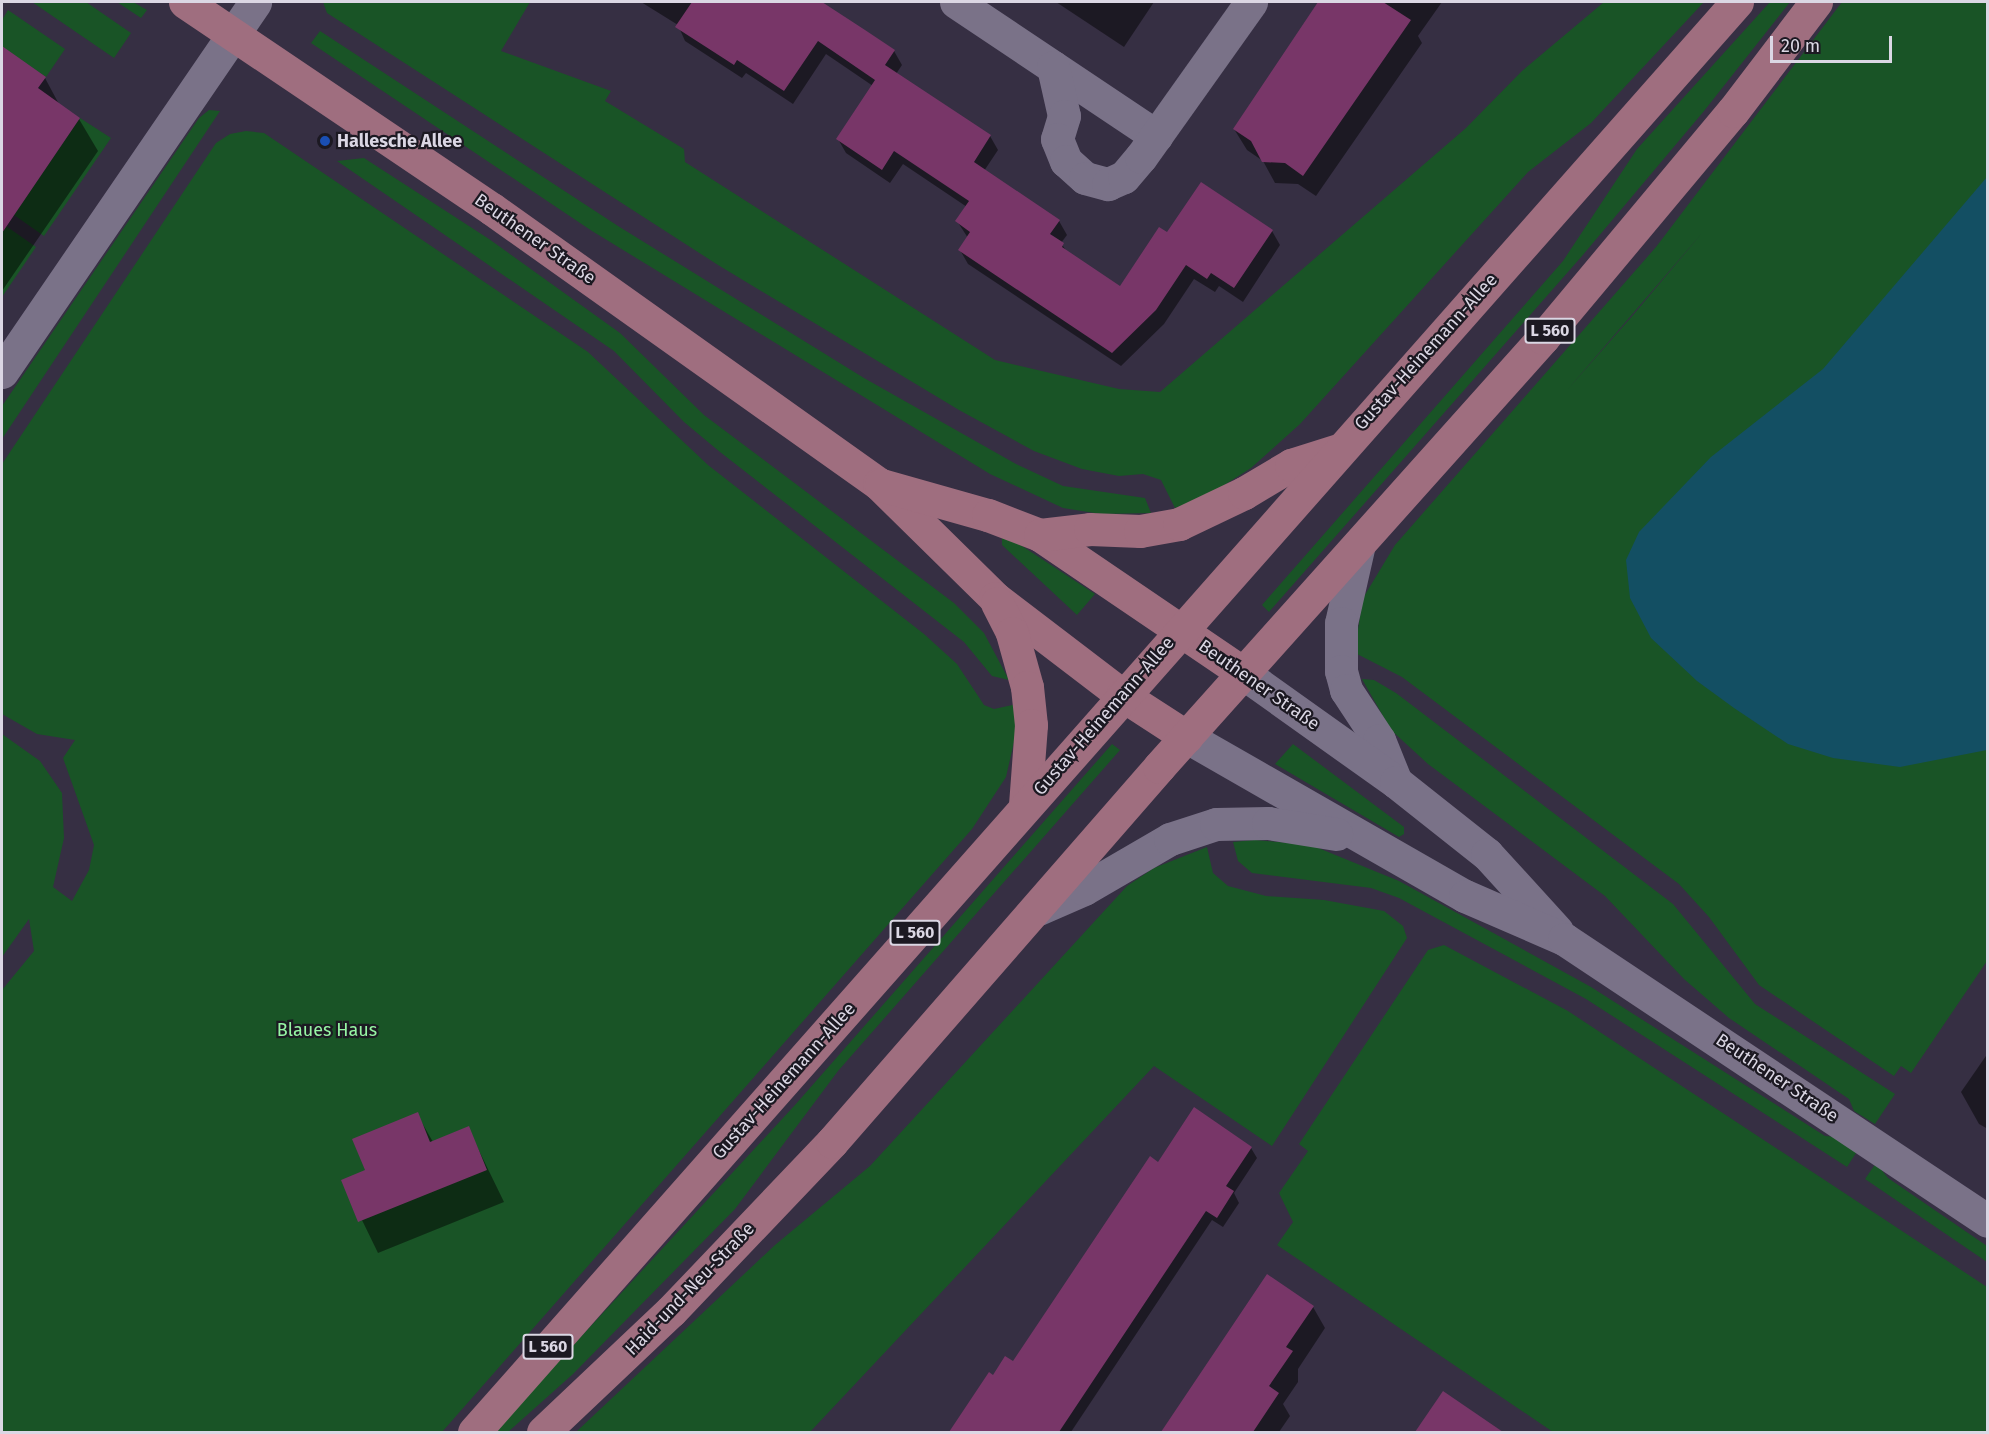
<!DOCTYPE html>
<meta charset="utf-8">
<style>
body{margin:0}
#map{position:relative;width:1989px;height:1434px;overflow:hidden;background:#362f43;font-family:"Fira Sans",sans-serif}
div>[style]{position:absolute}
.green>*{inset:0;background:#195426}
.water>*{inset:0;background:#134f63}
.shadow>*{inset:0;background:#0007}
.building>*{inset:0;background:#783668}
.minor>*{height:33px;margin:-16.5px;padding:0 16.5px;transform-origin:16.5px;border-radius:16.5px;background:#7a7288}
.major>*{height:33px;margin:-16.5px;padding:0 16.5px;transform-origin:16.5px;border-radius:16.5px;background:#9f6e7f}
.dots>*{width:16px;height:16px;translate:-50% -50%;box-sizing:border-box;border:3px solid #1c1922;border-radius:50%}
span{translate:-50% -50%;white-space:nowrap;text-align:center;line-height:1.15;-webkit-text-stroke:4.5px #1c1922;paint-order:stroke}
.shield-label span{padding:2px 4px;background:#1c1922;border:2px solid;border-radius:4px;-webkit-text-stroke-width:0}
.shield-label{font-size:16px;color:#dbd7e4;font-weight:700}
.poi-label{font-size:18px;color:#dbd7e4;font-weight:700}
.left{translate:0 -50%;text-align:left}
.street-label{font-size:18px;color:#dbd7e4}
.park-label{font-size:18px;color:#96f5a4}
.frame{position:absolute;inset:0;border:3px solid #dbd7e4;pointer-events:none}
.scale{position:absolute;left:1770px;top:36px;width:122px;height:27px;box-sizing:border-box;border:3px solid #dbd7e4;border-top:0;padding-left:8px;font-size:18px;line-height:21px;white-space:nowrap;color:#dbd7e4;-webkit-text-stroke:4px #1c1922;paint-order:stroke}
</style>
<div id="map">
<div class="green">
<i style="clip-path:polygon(32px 2px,86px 2px,131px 33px,114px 58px)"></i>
<i style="clip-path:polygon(117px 2px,133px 2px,147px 10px,141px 18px)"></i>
<i style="clip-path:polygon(323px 2px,530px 2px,501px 51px,611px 91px,605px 101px,684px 149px,685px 162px,995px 360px,1119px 389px,1160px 392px,1466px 128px,1522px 71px,1604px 2px,1704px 2px,1591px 123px,1528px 172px,1300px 424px,1251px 468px,1204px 498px,1175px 508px,1161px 480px,1143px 474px,1119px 476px,1082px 469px,1034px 451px,959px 410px,718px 265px,327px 13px)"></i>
<i style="clip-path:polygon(1770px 2px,1790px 2px,1704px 111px,1582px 256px,1269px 612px,1262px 605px,1563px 261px,1637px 149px)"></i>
<i style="clip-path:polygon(evenodd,1842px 2px,1987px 2px,1987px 961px,1911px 1073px,1901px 1066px,1894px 1076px,1759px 985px,1709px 917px,1679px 884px,1402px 677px,1357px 654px,1356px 642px,1363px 598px,1395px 545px,1656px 247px,1842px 2px,1702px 233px,1634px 314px,1568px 389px,1702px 233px)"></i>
<i style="clip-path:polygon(8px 10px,65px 49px,46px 77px,2px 47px,2px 20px)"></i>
<i style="clip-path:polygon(320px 31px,618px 226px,864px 378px,1016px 464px,1063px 486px,1145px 498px,1151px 513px,1101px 514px,1063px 508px,990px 474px,592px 231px,311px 43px)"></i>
<i style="clip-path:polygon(209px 110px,220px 111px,2px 439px,2px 406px,199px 118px)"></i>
<i style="clip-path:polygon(80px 118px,111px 138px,44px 236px,14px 215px)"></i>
<i style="clip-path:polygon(246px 131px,264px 133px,588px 352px,708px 465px,924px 634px,957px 664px,984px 705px,994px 709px,1017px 704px,1016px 733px,1006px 777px,972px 829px,442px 1432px,2px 1432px,2px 990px,34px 951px,29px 919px,2px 957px,2px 734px,40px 761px,62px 793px,64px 838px,53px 887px,72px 901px,89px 870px,94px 845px,63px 758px,75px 740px,37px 734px,2px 714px,2px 464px,216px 143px,230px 134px)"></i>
<i style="clip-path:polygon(364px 158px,489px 239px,620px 333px,704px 415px,954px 603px,984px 633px,1009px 680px,992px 676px,964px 642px,720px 452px,684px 422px,614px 351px,337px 161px)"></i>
<i style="clip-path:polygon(6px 226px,36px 247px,2px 297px,2px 233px)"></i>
<i style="clip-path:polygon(1002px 535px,1007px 536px,1095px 594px,1077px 615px,1002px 545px)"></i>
<i style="clip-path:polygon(1362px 679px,1374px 680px,1396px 693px,1673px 904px,1755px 1004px,1895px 1094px,1875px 1124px,1854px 1111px,1849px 1099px,1729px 1018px,1684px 979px,1605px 896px,1428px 764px,1391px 730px)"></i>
<i style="clip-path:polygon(1112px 744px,1120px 750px,838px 1071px,735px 1209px,573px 1374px,508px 1432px,493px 1432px,795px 1105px)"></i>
<i style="clip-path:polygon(1293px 744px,1404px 827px,1404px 834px,1399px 837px,1275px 764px)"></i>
<i style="clip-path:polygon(1255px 840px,1311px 845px,1399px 881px,1591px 987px,1825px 1136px,1837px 1137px,1858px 1150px,1847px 1167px,1586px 999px,1399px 898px,1371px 888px,1252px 873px,1238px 861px,1233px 842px)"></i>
<i style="clip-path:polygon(1207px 847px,1213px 873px,1228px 886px,1266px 896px,1324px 900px,1384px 911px,1403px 926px,1407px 938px,1272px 1146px,1154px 1066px,810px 1432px,576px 1432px,775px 1245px,870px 1166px,1127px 886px,1154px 868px)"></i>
<i style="clip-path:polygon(1444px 945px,1568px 1011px,1987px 1287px,1987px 1432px,1553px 1432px,1277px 1245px,1293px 1222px,1279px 1193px,1308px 1151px,1299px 1144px,1428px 950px)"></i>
<i style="clip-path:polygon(1876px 1163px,1888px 1178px,1987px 1246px,1987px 1262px,1865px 1179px)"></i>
</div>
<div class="water">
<i style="clip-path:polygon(1987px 177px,1987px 750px,1900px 767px,1833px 758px,1788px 744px,1734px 708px,1697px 681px,1651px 638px,1630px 598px,1626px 560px,1639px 532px,1711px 457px,1823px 369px)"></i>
</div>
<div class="shadow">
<i style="clip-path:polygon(641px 2px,793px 2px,830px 25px,894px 51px,902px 65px,896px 74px,990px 136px,998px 150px,984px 171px,1059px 221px,1067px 235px,1061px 243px,1067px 252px,1120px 288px,1168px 234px,1272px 231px,1280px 245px,1243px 302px,1219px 286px,1215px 292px,1194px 279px,1164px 324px,1121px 366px,968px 264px,960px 250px,968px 238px,957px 221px,967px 207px,903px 164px,890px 183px,846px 153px,838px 139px,873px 86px,826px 54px,793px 104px,746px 73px,742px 78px,685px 41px,678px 25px)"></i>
<i style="clip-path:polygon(1056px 2px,1154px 2px,1124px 47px)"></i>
<i style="clip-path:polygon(1319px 2px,1442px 2px,1418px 36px,1422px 43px,1316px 196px,1298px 184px,1275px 183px,1263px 161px,1247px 150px,1234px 129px)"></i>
<i style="clip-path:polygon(2px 49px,45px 78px,60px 106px,79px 119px,98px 151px,2px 291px)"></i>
<i style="clip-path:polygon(1988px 1053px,1988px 1129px,1979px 1124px,1961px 1092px)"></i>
<i style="clip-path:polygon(417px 1114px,433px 1142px,468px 1128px,504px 1202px,378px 1253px,343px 1181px,367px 1171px)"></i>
<i style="clip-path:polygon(1251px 1148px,1257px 1158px,1234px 1193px,1239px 1203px,1223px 1227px,1212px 1220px,1071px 1432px,951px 1432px,989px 1374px,993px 1377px,1013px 1363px,1158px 1164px)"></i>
<i style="clip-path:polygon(1267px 1276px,1313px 1307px,1325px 1328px,1298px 1369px,1298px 1382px,1283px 1404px,1290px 1416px,1279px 1432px,1162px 1432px)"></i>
<i style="clip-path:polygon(1443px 1394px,1501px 1432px,1417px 1432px)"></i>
</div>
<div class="building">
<i style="clip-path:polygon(692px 2px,822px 2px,865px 30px,895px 50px,885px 65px,991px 135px,974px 162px,1060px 220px,1050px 234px,1064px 243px,1062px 247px,1120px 286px,1159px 227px,1167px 232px,1201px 182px,1273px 230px,1234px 288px,1211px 273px,1207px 279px,1186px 265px,1156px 310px,1112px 353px,958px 250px,970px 232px,955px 221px,969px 201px,894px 151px,882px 170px,836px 139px,875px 80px,818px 41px,784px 91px,737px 60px,734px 65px,675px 27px)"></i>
<i style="clip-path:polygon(1318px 2px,1383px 2px,1411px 20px,1303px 176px,1285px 163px,1262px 162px,1251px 141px,1233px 129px)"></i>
<i style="clip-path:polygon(2px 46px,46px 77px,38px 88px,80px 118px,2px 233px)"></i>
<i style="clip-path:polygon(1194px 1107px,1252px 1147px,1226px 1186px,1234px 1191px,1217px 1218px,1206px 1211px,1059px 1432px,949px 1432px,989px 1372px,993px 1375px,1005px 1356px,1013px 1361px,1150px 1156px,1158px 1162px)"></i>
<i style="clip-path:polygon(418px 1112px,430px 1142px,469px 1126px,487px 1170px,358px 1222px,341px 1180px,365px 1170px,352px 1139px)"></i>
<i style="clip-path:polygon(1267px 1274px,1314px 1306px,1286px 1347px,1293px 1351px,1269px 1386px,1279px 1393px,1253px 1432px,1161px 1432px)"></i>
<i style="clip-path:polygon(1443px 1391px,1503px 1432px,1415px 1432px)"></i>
</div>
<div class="minor">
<i style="left:956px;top:2px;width:241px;rotate:33.8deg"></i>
<i style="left:1053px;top:67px;width:50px;rotate:77.3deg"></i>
<i style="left:1064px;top:116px;width:24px;rotate:107deg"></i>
<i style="left:1057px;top:139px;width:24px;rotate:68deg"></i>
<i style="left:1066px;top:161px;width:25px;rotate:42deg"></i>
<i style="left:1085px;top:178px;width:24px;rotate:15deg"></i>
<i style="left:1108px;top:184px;width:17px;rotate:-24deg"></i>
<i style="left:1124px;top:177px;width:26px;rotate:-50deg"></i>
<i style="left:1141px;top:157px;width:190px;rotate:-54.6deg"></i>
<i style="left:2px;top:372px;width:448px;rotate:-55.6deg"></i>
<i style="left:1359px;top:544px;width:81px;rotate:102.8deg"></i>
<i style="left:1341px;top:623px;width:48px;rotate:90deg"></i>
<i style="left:1341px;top:671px;width:20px;rotate:75deg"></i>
<i style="left:1346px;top:690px;width:60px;rotate:56.6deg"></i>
<i style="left:1379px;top:740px;width:45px;rotate:68deg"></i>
<i style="left:1243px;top:673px;width:188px;rotate:35.5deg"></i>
<i style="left:1396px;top:782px;width:116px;rotate:38.4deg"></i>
<i style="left:1487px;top:854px;width:104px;rotate:47.7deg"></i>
<i style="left:1187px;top:737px;width:320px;rotate:29.8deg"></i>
<i style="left:1465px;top:896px;width:108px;rotate:23.5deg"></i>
<i style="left:1564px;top:939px;width:509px;rotate:33.63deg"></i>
<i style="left:1038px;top:909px;width:50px;rotate:-23.5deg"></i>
<i style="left:1084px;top:889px;width:99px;rotate:-30.2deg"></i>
<i style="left:1170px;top:839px;width:48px;rotate:-18.1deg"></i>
<i style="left:1216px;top:824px;width:52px;rotate:-1.1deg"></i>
<i style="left:1268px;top:823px;width:69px;rotate:9.2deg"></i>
</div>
<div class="major">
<i style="left:185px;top:2px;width:370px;rotate:34deg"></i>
<i style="left:492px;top:209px;width:475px;rotate:35.4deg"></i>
<i style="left:879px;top:484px;width:163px;rotate:44.5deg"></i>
<i style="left:995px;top:598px;width:160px;rotate:37.4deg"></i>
<i style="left:1122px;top:695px;width:77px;rotate:32.9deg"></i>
<i style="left:881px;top:485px;width:111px;rotate:15.7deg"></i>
<i style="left:988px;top:515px;width:56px;rotate:21deg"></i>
<i style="left:1040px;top:535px;width:245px;rotate:34.2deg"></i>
<i style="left:1040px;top:535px;width:50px;rotate:-6.8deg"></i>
<i style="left:1090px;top:529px;width:50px;rotate:2.3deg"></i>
<i style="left:1140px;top:531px;width:40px;rotate:-10deg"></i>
<i style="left:1179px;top:524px;width:72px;rotate:-25.5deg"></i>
<i style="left:1244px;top:493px;width:55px;rotate:-30.8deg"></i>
<i style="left:1291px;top:465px;width:49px;rotate:-17.7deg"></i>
<i style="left:997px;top:603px;width:34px;rotate:63deg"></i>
<i style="left:1012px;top:633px;width:56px;rotate:74.5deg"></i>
<i style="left:1027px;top:687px;width:38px;rotate:84deg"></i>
<i style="left:1031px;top:725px;width:80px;rotate:94.3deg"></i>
<i style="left:474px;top:1432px;width:1908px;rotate:-48.55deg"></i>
<i style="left:543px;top:1432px;width:176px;rotate:-43.4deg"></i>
<i style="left:671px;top:1311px;width:233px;rotate:-46.4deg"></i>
<i style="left:832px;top:1142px;width:498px;rotate:-48.9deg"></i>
<i style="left:1159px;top:767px;width:576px;rotate:-48.17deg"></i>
<i style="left:1543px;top:338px;width:296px;rotate:-50.1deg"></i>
<i style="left:1733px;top:111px;width:137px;rotate:-52.7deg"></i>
</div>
<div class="dots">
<i style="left:325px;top:141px;background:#1a4fb4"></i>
</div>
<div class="shield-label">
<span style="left:1550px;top:331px">L 560</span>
<span style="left:915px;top:933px">L 560</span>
<span style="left:548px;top:1347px">L 560</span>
</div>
<div class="poi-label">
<span class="left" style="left:337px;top:141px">Hallesche Allee</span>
</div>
<div class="street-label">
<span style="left:535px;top:239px;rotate:35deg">Beuthener Straße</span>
<span style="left:1426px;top:352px;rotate:-48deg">Gustav-Heinemann-Allee</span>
<span style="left:1259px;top:685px;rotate:35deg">Beuthener Straße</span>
<span style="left:1104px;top:716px;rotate:-49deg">Gustav-Heinemann-Allee</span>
<span style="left:1777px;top:1078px;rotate:34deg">Beuthener Straße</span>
<span style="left:784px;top:1081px;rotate:-48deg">Gustav-Heinemann-Allee</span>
<span style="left:690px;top:1289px;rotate:-46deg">Haid-und-Neu-Straße</span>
</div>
<div class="park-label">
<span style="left:327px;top:1030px">Blaues Haus</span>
</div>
<div class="frame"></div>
<div class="scale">20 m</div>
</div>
